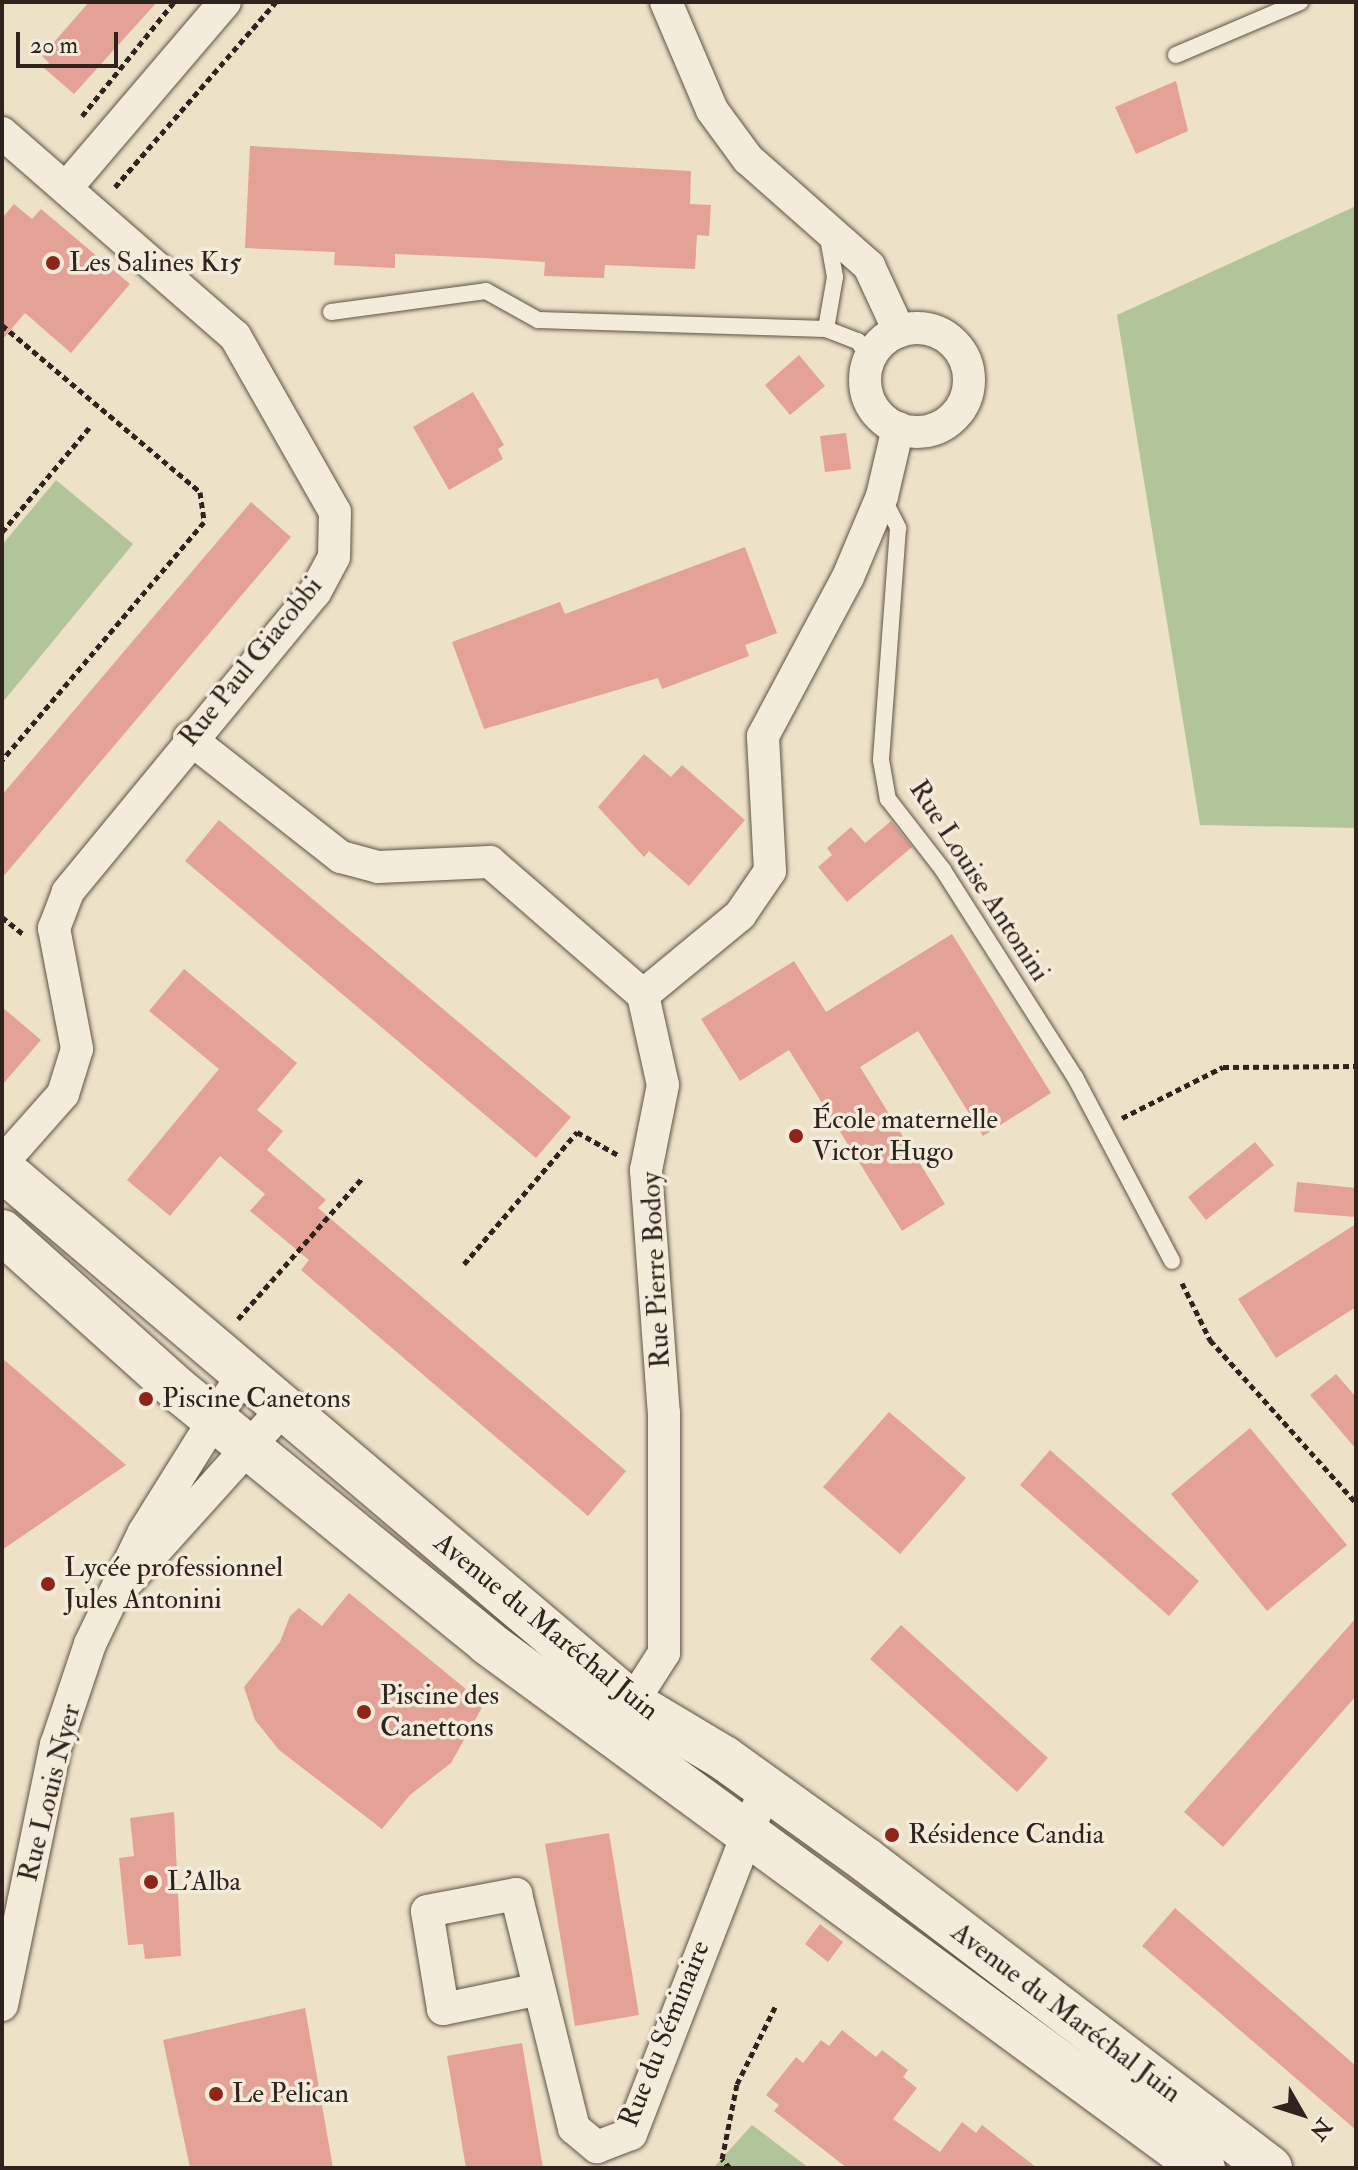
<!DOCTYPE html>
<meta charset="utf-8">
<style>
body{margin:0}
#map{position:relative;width:1358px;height:2170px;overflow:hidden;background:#ede2c7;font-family:"IM FELL Double Pica",serif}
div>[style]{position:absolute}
.green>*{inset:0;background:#b2c49a}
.building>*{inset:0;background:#e4a196}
.path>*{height:5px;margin-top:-2.5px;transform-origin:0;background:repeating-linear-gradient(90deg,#30231e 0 6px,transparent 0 10px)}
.roads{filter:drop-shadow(0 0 2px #5f5348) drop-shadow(0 0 2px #5f5348)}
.lane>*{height:16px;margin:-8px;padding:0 8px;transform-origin:8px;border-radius:8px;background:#f3ecdb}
.street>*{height:32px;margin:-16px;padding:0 16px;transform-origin:16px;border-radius:16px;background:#f3ecdb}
.street>.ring{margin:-16px;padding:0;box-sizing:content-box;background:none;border:32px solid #f3ecdb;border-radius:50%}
.secondary>*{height:44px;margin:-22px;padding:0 22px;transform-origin:22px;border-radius:22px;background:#f3ecdb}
.dots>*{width:22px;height:22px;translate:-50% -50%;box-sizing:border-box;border:4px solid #f3ecdb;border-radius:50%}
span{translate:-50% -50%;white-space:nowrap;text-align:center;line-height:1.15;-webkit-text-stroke:7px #f3ecdb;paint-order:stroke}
.poi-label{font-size:28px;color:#30231e}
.left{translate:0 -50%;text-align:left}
.street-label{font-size:28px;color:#30231e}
.frame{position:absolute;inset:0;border:4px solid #30231e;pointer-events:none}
.north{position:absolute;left:1262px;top:2074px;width:80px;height:80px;-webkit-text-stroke:6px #f3ecdb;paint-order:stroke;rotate:129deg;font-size:22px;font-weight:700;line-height:32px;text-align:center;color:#30231e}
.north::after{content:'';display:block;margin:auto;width:28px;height:36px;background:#30231e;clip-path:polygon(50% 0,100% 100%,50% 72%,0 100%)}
.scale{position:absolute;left:16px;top:32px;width:102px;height:36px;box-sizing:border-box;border:4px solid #30231e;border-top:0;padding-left:10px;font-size:24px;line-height:28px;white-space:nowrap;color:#30231e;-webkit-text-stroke:6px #f3ecdb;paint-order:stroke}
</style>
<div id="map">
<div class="green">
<i style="clip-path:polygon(1356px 206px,1356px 828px,1200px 825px,1117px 315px)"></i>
<i style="clip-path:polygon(56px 480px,133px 544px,2px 703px,2px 545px)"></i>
<i style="clip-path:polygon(752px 2125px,809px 2168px,713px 2168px)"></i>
</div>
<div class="building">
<i style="clip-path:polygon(89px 2px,157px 2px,74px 94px,44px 68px,49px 63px,42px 56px)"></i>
<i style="clip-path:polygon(1176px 81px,1188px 131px,1136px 154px,1115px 107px)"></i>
<i style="clip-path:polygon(250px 146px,691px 171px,690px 204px,711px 205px,709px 236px,697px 235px,695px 269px,605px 265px,604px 278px,544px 276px,545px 262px,485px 258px,395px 254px,395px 268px,334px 265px,335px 252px,245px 248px)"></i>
<i style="clip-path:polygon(14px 204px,32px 219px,41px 209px,130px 284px,71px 353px,25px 313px,2px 340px,2px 218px)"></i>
<i style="clip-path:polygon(799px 355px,825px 386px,790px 415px,765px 385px)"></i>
<i style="clip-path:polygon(473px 392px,504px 445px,498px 449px,503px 459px,449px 490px,413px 427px)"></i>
<i style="clip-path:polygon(846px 433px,851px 469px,825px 472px,820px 436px)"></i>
<i style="clip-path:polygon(251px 502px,291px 537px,2px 878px,2px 795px)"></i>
<i style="clip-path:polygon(745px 547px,777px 633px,745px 645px,749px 656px,662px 689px,658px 678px,484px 729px,452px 642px,560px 602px,565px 614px)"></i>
<i style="clip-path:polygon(644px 754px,671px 777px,682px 765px,745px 820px,689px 886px,649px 851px,644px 857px,598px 807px)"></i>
<i style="clip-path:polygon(219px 820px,571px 1117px,536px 1158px,185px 861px)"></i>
<i style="clip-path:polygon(891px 821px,912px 847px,847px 902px,818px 867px,832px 855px,827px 848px,851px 827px,865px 843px)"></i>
<i style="clip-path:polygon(952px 934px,1051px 1093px,983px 1136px,918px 1031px,860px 1067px,945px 1204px,902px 1231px,789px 1050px,740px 1081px,701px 1019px,794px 961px,826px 1012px)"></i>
<i style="clip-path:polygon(184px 969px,297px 1063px,257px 1110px,283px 1131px,267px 1150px,326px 1200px,318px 1208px,626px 1471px,588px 1516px,301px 1270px,309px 1260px,250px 1211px,265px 1194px,220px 1156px,170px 1216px,127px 1180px,219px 1069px,149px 1011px)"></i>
<i style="clip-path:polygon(2px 1007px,41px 1040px,2px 1085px)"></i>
<i style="clip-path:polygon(1255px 1142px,1274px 1165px,1206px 1220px,1188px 1197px)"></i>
<i style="clip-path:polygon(1297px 1182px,1356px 1188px,1356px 1217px,1294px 1212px)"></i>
<i style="clip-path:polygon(1356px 1224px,1356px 1307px,1276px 1358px,1238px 1299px)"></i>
<i style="clip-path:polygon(2px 1358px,126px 1465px,2px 1550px)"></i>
<i style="clip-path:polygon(1336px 1374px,1356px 1397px,1356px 1449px,1310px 1395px)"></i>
<i style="clip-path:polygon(889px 1412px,966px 1478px,900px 1554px,823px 1487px)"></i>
<i style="clip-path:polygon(1250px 1428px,1347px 1545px,1267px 1611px,1171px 1494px)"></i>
<i style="clip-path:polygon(1050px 1450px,1199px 1581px,1169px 1616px,1020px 1485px)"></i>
<i style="clip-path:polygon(349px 1593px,484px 1704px,451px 1763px,410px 1795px,382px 1829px,279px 1750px,255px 1720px,244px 1687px,280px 1642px,290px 1616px,299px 1608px,322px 1626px)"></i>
<i style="clip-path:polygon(1356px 1618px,1356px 1696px,1223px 1847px,1184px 1812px)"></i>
<i style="clip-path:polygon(901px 1625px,1048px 1758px,1017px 1792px,870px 1659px)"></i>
<i style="clip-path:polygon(174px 1812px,181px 1956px,145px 1959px,143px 1944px,128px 1945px,119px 1858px,134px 1856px,130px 1818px)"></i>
<i style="clip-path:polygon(609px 1833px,639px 2015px,575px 2026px,545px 1844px)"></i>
<i style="clip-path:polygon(1175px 1908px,1356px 2066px,1356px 2130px,1142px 1946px)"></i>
<i style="clip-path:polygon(820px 1924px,843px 1942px,828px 1962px,805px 1944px)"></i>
<i style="clip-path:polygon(305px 2008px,333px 2168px,190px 2168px,163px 2040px)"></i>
<i style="clip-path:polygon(842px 2030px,876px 2057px,882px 2050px,908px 2070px,903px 2077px,917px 2088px,893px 2119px,940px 2152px,962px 2122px,976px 2133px,982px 2125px,1037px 2168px,847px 2168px,774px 2111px,779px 2105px,766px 2095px,796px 2057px,803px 2063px,821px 2040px,829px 2046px)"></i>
<i style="clip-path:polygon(522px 2043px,543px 2168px,466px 2168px,447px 2056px)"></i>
</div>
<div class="path">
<i style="left:82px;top:116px;width:146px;rotate:-51.1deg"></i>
<i style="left:115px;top:187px;width:245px;rotate:-49deg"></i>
<i style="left:2px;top:325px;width:259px;rotate:40.1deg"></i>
<i style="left:200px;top:492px;width:30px;rotate:82deg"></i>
<i style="left:204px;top:522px;width:312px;rotate:130.3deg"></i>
<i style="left:2px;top:532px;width:136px;rotate:-50.1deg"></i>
<i style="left:2px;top:917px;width:27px;rotate:39deg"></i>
<i style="left:1122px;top:1118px;width:113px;rotate:-26.8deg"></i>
<i style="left:1223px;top:1067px;width:133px;rotate:-0.4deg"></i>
<i style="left:464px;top:1264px;width:174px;rotate:-49.4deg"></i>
<i style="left:577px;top:1132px;width:47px;rotate:29.3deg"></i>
<i style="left:1182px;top:1283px;width:64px;rotate:63.8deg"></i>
<i style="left:1210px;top:1340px;width:219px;rotate:48.1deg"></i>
<i style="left:238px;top:1319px;width:189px;rotate:-48.6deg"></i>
<i style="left:730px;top:2168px;width:12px;rotate:-132deg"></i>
<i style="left:722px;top:2159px;width:76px;rotate:-78.7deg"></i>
<i style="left:737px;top:2084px;width:86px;rotate:-63.7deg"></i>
</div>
<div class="roads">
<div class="lane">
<i style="left:1176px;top:55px;width:135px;rotate:-23.1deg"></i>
<i style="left:827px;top:232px;width:46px;rotate:79.9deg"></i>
<i style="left:835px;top:277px;width:53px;rotate:99.8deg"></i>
<i style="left:826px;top:329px;width:34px;rotate:21deg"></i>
<i style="left:858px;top:341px;width:20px;rotate:57deg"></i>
<i style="left:331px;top:312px;width:156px;rotate:-7.7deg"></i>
<i style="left:486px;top:291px;width:60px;rotate:29.1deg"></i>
<i style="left:538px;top:320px;width:288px;rotate:1.8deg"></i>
<i style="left:883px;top:498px;width:34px;rotate:63deg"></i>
<i style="left:898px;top:528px;width:233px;rotate:94.2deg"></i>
<i style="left:881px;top:760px;width:40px;rotate:80deg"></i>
<i style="left:888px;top:799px;width:90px;rotate:52.2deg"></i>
<i style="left:943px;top:870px;width:246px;rotate:57.5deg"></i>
<i style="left:1075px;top:1077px;width:208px;rotate:62.2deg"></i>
</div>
<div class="street">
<i style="left:666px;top:2px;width:117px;rotate:66.9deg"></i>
<i style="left:712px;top:110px;width:61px;rotate:53.7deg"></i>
<i style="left:748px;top:159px;width:162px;rotate:41.5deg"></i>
<i style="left:869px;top:266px;width:72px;rotate:65.2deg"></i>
<i style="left:2px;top:133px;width:309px;rotate:41.1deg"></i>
<i style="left:235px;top:336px;width:202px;rotate:60.4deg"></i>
<i style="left:335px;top:512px;width:45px;rotate:91.3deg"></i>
<i style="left:334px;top:557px;width:40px;rotate:118deg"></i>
<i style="left:315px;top:592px;width:389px;rotate:129.5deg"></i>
<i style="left:68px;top:892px;width:39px;rotate:111deg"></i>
<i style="left:54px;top:928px;width:123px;rotate:79.2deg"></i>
<i style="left:77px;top:1049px;width:47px;rotate:107.3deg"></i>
<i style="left:63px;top:1094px;width:92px;rotate:131.5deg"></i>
<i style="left:67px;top:187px;width:243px;rotate:-49.5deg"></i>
<i class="ring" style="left:865px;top:328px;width:72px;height:72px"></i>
<i style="left:189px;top:738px;width:193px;rotate:38.1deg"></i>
<i style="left:341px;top:857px;width:38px;rotate:15deg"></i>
<i style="left:378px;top:867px;width:112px;rotate:-2.6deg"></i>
<i style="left:490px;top:862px;width:203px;rotate:41deg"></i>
<i style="left:643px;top:995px;width:92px;rotate:77.5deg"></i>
<i style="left:663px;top:1085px;width:87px;rotate:101.3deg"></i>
<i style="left:646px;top:1170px;width:244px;rotate:85.8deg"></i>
<i style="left:664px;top:1413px;width:240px;rotate:90deg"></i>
<i style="left:664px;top:1653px;width:59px;rotate:122.6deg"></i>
<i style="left:643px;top:995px;width:126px;rotate:-39.5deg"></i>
<i style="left:740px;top:915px;width:53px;rotate:-55.7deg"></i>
<i style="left:770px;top:871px;width:135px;rotate:-93deg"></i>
<i style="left:763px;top:736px;width:180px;rotate:-61.9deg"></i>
<i style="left:848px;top:577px;width:88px;rotate:-67.2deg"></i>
<i style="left:882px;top:496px;width:70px;rotate:-76.8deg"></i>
<i style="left:128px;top:1581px;width:230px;rotate:-48deg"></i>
<i style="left:535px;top:1990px;width:94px;rotate:168.3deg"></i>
<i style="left:443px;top:2009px;width:99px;rotate:-99.3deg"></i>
<i style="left:427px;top:1911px;width:91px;rotate:-10.8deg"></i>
<i style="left:516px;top:1894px;width:241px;rotate:76.1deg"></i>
<i style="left:574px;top:2128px;width:30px;rotate:40deg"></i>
<i style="left:597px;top:2147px;width:36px;rotate:-21deg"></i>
<i style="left:631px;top:2134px;width:370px;rotate:-68.8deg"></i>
<i style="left:2px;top:2005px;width:266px;rotate:-78.3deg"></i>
<i style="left:56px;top:1745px;width:107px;rotate:-71.4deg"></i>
<i style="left:90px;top:1644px;width:124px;rotate:-64.3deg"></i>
<i style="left:144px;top:1532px;width:183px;rotate:-58deg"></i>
</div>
<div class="secondary">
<i style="left:2px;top:1169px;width:826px;rotate:40.29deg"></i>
<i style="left:632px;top:1703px;width:107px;rotate:30.9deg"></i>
<i style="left:724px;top:1758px;width:175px;rotate:35.7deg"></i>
<i style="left:866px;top:1860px;width:508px;rotate:37.32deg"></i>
<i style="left:2px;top:1232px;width:235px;rotate:41.9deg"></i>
<i style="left:177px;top:1389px;width:402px;rotate:39.2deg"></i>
<i style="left:488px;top:1643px;width:887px;rotate:36.29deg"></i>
</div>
</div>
<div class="dots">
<i style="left:53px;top:263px;background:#8f2418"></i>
<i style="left:796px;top:1136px;background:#8f2418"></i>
<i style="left:146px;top:1399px;background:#8f2418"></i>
<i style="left:48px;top:1584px;background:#8f2418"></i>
<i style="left:364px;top:1712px;background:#8f2418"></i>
<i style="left:892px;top:1835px;background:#8f2418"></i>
<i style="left:151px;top:1882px;background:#8f2418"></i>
<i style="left:216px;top:2094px;background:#8f2418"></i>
</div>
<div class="poi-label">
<span class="left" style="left:69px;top:263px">Les Salines K15</span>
<span class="left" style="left:812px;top:1136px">École maternelle<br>Victor Hugo</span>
<span class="left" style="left:162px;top:1399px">Piscine Canetons</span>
<span class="left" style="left:64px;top:1584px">Lycée professionnel<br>Jules Antonini</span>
<span class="left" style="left:380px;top:1712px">Piscine des<br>Canettons</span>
<span class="left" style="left:908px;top:1835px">Résidence Candia</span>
<span class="left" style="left:167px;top:1882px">L'Alba</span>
<span class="left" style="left:232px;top:2094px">Le Pelican</span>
</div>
<div class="street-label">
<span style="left:251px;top:662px;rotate:-51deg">Rue Paul Giacobbi</span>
<span style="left:979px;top:881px;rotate:57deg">Rue Louise Antonini</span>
<span style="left:656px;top:1270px;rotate:-93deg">Rue Pierre Bodoy</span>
<span style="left:546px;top:1627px;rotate:39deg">Avenue du Maréchal Juin</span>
<span style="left:50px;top:1793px;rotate:-76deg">Rue Louis Nyer</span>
<span style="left:1066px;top:2013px;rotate:37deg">Avenue du Maréchal Juin</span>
<span style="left:665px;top:2034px;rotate:-68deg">Rue du Séminaire</span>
</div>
<div class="frame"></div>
<div class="north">N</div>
<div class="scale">20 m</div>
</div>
